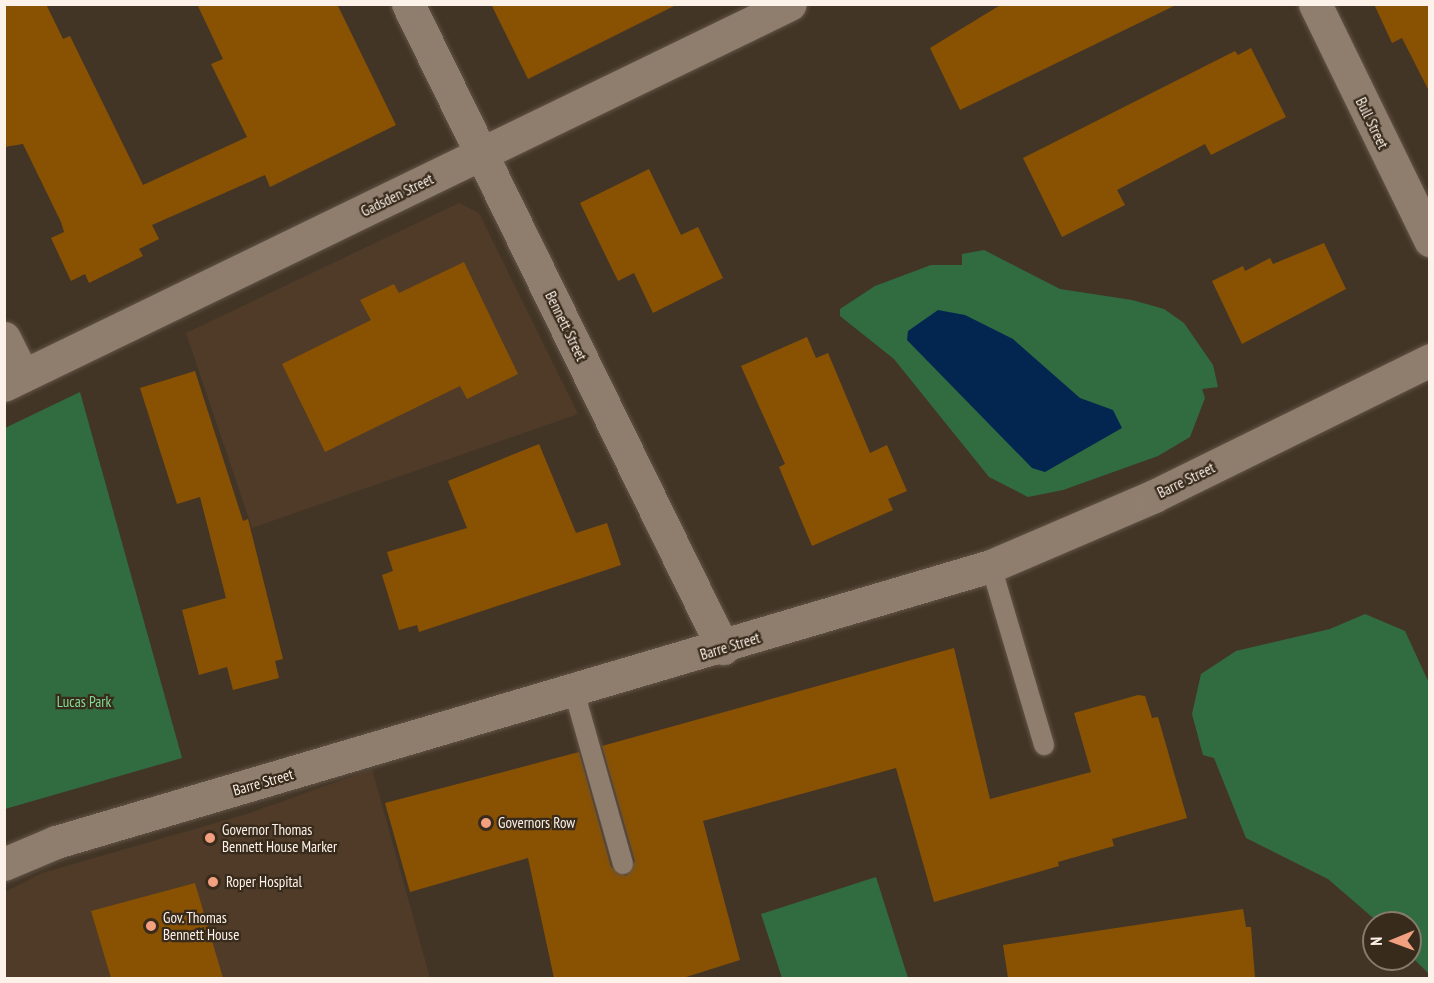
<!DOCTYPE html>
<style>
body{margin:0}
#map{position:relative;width:1434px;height:983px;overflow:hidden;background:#433526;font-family:"PT Sans Narrow",sans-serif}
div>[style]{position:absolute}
.built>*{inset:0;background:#4f3b28}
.green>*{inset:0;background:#316c41}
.water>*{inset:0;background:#032650}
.building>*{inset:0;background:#895203}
.roads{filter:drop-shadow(0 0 2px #615447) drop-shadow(0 0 2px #615447)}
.lane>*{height:20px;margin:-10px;padding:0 10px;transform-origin:10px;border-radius:10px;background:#8f7e6e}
.street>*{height:33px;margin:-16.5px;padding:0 16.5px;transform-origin:16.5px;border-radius:16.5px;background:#8f7e6e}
.dots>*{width:16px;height:16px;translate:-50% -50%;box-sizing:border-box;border:3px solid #392b1c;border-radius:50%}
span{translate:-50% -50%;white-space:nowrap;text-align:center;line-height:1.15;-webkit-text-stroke:4.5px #392b1c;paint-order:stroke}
.street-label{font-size:15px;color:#fcf2e9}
.park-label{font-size:15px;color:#7edf95}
.poi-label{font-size:15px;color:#fcf2e9}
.left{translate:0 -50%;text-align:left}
.frame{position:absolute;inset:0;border:6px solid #fcf2e9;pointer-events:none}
.north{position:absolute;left:1362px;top:911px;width:60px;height:60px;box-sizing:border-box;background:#392b1c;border:2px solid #877b6e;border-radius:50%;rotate:269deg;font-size:16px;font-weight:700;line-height:24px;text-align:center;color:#fcf2e9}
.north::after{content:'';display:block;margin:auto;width:21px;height:27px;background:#f3a081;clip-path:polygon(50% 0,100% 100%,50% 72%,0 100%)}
</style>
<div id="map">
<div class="built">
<i style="clip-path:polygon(459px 203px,479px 213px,578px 414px,252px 528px,186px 333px)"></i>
<i style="clip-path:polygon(372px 769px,430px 978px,5px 978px,5px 892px,42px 873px,247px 814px)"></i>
</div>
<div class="green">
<i style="clip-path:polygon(984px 250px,1060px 289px,1132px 300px,1164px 309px,1184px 323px,1213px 365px,1218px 387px,1202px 389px,1205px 398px,1190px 437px,1158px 456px,1063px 490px,1028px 497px,989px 477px,894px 359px,840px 316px,840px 309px,875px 286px,931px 265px,962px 265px,962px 254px)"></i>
<i style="clip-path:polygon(80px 392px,182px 758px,5px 809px,5px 428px)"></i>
<i style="clip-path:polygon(1365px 614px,1405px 631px,1429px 683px,1429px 974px,1410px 955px,1410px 923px,1379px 923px,1328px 879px,1246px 838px,1214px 758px,1203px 755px,1192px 714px,1201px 674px,1236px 651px,1330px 629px)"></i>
<i style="clip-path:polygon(876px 877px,908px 978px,782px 978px,761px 914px)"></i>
</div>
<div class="water">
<i style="clip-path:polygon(938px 310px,965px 315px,1013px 339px,1080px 398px,1113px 410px,1122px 428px,1045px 472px,1032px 468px,907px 340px,908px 331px)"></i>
</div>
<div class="building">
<i style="clip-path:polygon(4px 4px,46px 4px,63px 39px,70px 36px,143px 185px,247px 137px,211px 64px,223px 59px,197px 4px,337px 4px,396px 125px,270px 187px,265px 175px,152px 225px,159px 239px,139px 249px,143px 256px,89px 283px,85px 274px,71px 281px,51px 238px,64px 232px,61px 222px,23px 144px,4px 147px)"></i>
<i style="clip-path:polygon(491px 4px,678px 4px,528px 79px)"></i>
<i style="clip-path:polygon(1002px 4px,1178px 4px,960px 110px,930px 48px)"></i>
<i style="clip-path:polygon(1374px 4px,1430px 4px,1430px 93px,1402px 38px,1392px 43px)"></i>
<i style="clip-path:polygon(1251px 48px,1286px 117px,1211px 155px,1205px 144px,1117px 190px,1125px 205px,1062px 237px,1023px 158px,1235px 51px,1238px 55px)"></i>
<i style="clip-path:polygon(649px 169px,681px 235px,698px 227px,723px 278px,653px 313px,634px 273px,618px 281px,580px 203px)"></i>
<i style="clip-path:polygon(1324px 243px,1346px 289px,1242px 344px,1212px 281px,1243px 266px,1245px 271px,1270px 258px,1273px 264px)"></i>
<i style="clip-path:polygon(464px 262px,518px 374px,467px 399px,460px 386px,325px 452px,282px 364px,371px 320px,360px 300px,394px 284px,399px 293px)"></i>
<i style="clip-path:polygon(807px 337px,816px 358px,828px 353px,870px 453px,887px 445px,907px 491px,888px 499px,893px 510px,812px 546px,779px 467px,785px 464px,741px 366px)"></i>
<i style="clip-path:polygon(195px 371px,243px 521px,248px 519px,283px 659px,275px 661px,279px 678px,233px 690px,227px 667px,199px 675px,182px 610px,226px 598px,200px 497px,177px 504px,140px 388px)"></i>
<i style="clip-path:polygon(539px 444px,576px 533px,607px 523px,621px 565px,419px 632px,417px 625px,399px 630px,382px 575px,393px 571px,387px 552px,467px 528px,448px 481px)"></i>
<i style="clip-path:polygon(954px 648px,990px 799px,1091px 772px,1074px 713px,1138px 695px,1145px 696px,1152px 718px,1158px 717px,1187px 818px,1112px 839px,1114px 846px,1058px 862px,1059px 866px,934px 902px,896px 768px,703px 821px,740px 960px,683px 978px,554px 978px,528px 858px,410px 892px,385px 803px,579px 752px,611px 867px,626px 876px,635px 861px,602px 746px)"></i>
<i style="clip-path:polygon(195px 883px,223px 978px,111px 978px,91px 911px)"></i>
<i style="clip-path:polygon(1243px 909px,1246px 927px,1251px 927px,1255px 978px,1008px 978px,1003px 945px)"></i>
</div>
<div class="roads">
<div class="lane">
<i style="left:991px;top:566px;width:187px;rotate:73.5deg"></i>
<i style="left:574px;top:691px;width:180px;rotate:74.2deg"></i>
</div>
<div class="street">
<i style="left:408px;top:4px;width:717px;rotate:63.94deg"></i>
<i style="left:1315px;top:4px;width:263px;rotate:64deg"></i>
<i style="left:4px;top:338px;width:42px;rotate:63.4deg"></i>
<i style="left:4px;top:385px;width:873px;rotate:-25.86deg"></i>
<i style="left:4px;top:864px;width:56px;rotate:-22.9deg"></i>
<i style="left:56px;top:842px;width:975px;rotate:-16.45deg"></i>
<i style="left:991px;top:566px;width:177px;rotate:-23.2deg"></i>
<i style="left:1154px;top:496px;width:308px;rotate:-26.2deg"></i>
</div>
</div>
<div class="dots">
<i style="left:486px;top:823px;background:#f3a081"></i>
<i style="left:210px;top:838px;background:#f3a081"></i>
<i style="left:213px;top:882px;background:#f3a081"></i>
<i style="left:151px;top:926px;background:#f3a081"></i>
</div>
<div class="street-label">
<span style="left:1372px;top:123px;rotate:64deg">Bull Street</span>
<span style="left:397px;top:195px;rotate:-26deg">Gadsden Street</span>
<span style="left:566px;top:326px;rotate:64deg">Bennett Street</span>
<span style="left:1186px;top:480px;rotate:-26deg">Barre Street</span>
<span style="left:730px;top:646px;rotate:-17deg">Barre Street</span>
<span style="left:263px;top:782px;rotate:-16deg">Barre Street</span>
</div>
<div class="park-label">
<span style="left:84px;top:702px">Lucas Park</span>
</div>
<div class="poi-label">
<span class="left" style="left:498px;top:823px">Governors Row</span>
<span class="left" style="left:222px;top:838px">Governor Thomas<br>Bennett House Marker</span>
<span class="left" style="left:226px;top:882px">Roper Hospital</span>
<span class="left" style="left:163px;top:926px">Gov. Thomas<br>Bennett House</span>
</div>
<div class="frame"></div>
<div class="north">N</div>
</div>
